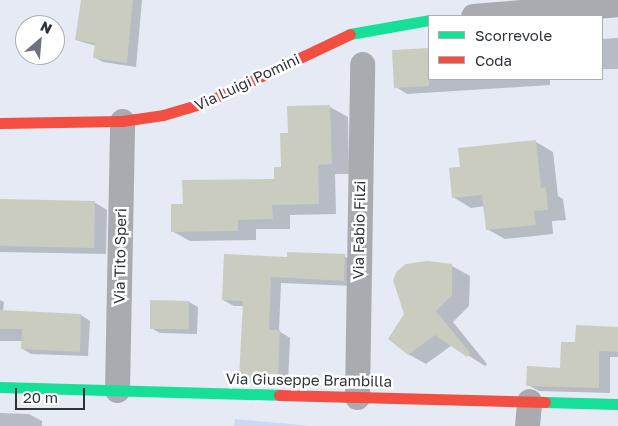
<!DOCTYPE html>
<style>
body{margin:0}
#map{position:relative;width:618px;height:426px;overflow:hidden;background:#e5eaf5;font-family:"Golos Text",sans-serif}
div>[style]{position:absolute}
.green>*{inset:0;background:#cdd9f4}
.shadow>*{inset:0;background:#0003}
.building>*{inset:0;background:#c9ccbf}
.street>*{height:25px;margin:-12.5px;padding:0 12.5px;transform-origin:12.5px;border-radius:12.5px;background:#a9abb0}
.fast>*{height:11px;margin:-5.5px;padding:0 5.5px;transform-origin:5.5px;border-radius:5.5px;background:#16e098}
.jam>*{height:11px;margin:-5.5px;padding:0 5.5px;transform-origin:5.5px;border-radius:5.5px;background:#f24e42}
span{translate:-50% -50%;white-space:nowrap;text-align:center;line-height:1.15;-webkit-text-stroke:5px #fff;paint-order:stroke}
.street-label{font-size:15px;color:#2d323b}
.legend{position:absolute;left:428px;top:15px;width:175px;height:65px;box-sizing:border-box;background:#fff;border:1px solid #abadb1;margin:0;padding:6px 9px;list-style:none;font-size:15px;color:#2d323b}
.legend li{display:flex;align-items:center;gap:10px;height:25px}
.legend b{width:25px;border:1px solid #abadb1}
.north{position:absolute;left:15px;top:15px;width:50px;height:50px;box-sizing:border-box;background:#fff;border:1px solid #abadb1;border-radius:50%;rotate:27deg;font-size:14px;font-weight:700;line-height:20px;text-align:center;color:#2d323b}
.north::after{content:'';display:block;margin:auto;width:18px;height:22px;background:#6d727c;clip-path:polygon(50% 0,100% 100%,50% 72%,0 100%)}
.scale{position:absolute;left:15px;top:388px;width:70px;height:22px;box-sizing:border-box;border:2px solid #2d323b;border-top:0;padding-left:6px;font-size:15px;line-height:18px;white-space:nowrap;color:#2d323b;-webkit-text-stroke:4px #fff;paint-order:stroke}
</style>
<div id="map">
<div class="green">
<i style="clip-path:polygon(235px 419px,312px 426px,234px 426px)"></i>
</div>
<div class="shadow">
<i style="clip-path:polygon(82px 0,142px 0,136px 67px,103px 62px,94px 57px,96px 46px,76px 40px)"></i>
<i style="clip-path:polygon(618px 38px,618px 69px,602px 69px,602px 39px)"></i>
<i style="clip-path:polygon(429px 49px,429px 79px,550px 79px,550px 85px,407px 94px,396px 87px,394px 51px)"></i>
<i style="clip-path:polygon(288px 107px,330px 107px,348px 117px,349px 174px,335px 174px,336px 214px,290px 215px,290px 229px,256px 229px,256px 240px,190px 241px,172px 231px,184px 205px,276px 180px,282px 168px,289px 134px)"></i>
<i style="clip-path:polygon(536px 142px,553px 152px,558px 196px,563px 199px,566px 220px,552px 221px,553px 234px,505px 239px,487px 229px,485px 206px,471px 208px,453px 197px,461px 168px)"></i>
<i style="clip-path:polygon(0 201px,94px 202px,107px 210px,106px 254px,0 252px)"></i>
<i style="clip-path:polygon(344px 256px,355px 262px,354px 286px,281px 283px,279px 331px,290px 338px,288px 384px,251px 383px,241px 377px,244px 306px,234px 306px,223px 300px,288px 258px)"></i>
<i style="clip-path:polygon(452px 266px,470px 276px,469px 306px,453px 322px,487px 364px,485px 366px,452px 345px,426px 364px,408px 354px)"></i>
<i style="clip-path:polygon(0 300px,4px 302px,3px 312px,81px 315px,90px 321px,88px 356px,31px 354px,23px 349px,23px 341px,0 341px)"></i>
<i style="clip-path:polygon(189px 302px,198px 307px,197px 334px,160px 333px,151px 328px)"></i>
<i style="clip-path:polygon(618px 329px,618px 357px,610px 357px,610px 393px,539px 391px,528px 385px,561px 369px,576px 343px)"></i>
<i style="clip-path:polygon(0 413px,29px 414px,42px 421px,42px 426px,0 426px)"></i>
</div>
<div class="building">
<i style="clip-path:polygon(81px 0,133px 0,127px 63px,93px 58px,95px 43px,75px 40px)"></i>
<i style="clip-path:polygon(429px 48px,429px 86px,394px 88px,392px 50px)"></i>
<i style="clip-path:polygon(330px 105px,332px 164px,318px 165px,319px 204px,272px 205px,273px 219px,238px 220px,238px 231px,171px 232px,171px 204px,183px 204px,182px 180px,274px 179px,274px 167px,281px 167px,280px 133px,288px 133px,287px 106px)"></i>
<i style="clip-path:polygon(536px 140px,541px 188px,546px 187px,548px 210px,534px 211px,536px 225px,486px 230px,482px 195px,452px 198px,449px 168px,460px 167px,458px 148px)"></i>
<i style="clip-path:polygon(0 199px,95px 201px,94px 248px,0 246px)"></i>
<i style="clip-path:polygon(287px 252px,345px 254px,344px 281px,271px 277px,269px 330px,280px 330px,278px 379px,239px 378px,243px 301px,222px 300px,224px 254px,287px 257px)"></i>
<i style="clip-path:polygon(427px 261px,452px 264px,452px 295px,436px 311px,470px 353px,467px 357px,435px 335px,408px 355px,388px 339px,404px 314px,393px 280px,397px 271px,406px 264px)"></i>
<i style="clip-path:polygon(150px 300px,189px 301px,189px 329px,150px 329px)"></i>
<i style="clip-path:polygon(0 310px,81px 314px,80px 352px,21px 349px,22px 329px,0 329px)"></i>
<i style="clip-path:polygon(576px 325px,618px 327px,618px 352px,599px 351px,599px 388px,526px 386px,527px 366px,560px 368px,561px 342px,575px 342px)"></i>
</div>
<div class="street">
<i style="left:473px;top:16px;width:145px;rotate:-4.7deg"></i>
<i style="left:117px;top:390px;width:269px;rotate:-88.9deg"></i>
<i style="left:357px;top:397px;width:333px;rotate:-89.1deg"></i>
<i style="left:527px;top:426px;width:25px;rotate:-85deg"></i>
</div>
<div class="fast">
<i style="left:350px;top:34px;width:80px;rotate:-10deg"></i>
<i style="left:0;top:387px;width:279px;rotate:1.6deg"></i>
<i style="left:545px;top:402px;width:73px;rotate:1.6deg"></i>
</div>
<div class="jam">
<i style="left:0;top:123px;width:122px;rotate:-0.9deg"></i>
<i style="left:122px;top:121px;width:41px;rotate:-8.3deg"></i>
<i style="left:163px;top:115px;width:46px;rotate:-16.5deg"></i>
<i style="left:207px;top:102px;width:158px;rotate:-25.4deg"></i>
<i style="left:279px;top:395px;width:266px;rotate:1.5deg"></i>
</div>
<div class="street-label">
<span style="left:247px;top:82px;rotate:-25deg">Via Luigi Pomini</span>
<span style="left:359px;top:230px;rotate:-89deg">Via Fabio Filzi</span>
<span style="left:120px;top:256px;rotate:-89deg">Via Tito Speri</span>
<span style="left:309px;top:380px;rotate:1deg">Via Giuseppe Brambilla</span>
</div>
<ul class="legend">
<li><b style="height:6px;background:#16e098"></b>Scorrevole</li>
<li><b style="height:6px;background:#f24e42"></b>Coda</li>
</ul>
<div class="north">N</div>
<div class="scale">20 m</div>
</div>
